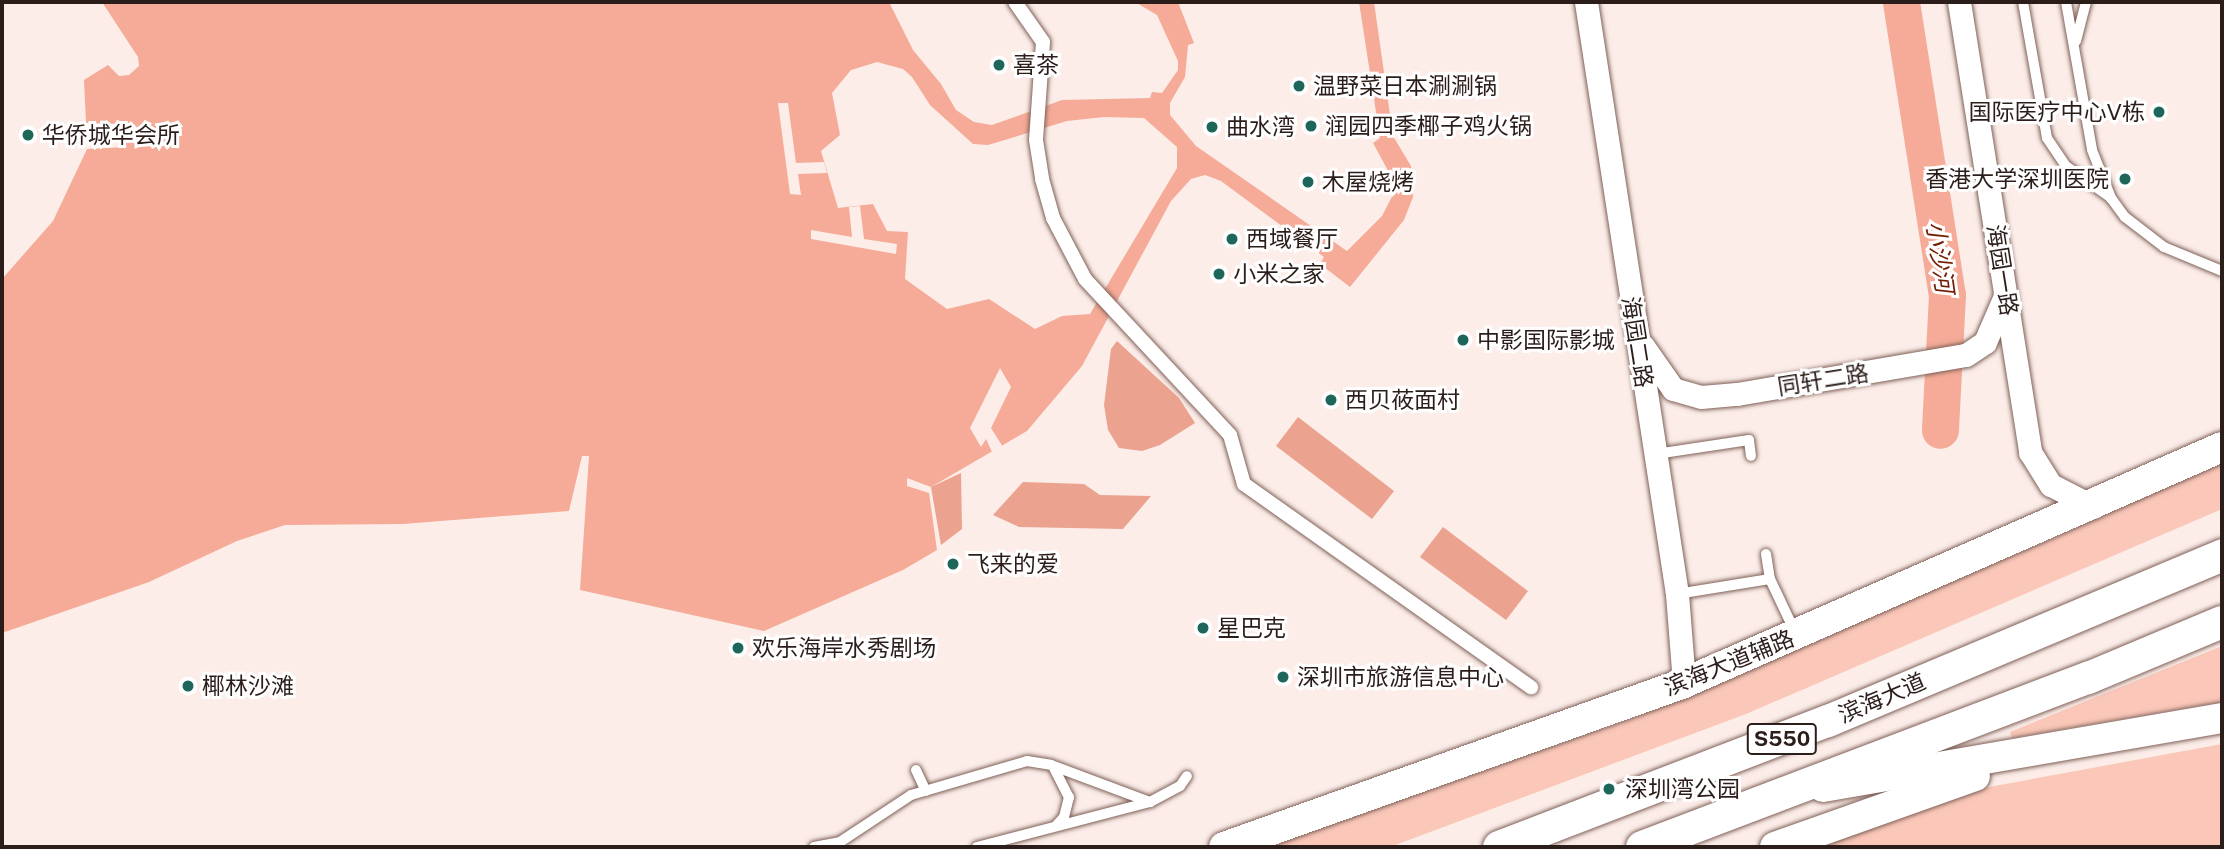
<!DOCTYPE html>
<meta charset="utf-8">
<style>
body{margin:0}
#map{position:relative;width:2224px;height:849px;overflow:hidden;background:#fcede9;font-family:"Public Sans","Noto Sans SC",sans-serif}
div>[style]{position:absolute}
.green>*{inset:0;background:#fac7b9}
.forest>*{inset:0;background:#eba28e}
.water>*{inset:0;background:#f5ab97}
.pier>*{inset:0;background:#fcede9}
.river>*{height:37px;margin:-18.5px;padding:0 18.5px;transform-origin:18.5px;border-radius:18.5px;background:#f5ab97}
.roads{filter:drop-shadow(0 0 2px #7f6057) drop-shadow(0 0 2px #7f6057)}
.service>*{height:10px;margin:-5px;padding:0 5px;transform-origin:5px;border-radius:5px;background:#fff}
.pedestrian>*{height:14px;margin:-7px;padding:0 7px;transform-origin:7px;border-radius:7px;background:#fff}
.tertiary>*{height:23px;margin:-11.5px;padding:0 11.5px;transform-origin:11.5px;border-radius:11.5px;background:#fff}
.primary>*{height:30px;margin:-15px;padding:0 15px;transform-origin:15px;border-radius:15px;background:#fff}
.trunk>*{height:32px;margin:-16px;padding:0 16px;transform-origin:16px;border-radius:16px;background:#fff}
.dots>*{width:19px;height:19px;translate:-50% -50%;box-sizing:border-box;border:4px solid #fefefe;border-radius:50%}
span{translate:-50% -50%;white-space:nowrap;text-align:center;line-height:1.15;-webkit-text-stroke:6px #fefefe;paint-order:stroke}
.shield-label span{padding:2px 5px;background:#fefefe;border:2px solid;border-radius:5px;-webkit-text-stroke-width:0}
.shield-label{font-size:21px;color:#2b1e1a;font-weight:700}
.poi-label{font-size:23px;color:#2b1e1a}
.left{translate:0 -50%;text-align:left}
.right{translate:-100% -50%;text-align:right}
.street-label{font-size:23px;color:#2b1e1a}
.water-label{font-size:24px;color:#721d03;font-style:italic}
.frame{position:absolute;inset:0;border:4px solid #2b1e1a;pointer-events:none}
</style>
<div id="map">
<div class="green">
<i style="clip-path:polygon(2222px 457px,2222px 509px,1746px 714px,1390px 847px,1262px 847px,1632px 719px,2068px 532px)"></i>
<i style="clip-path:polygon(2222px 646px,2222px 702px,2012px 738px,2010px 732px)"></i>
<i style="clip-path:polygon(2222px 744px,2222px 847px,1795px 847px,1935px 797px)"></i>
</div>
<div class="forest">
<i style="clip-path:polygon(1117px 341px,1179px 398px,1195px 423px,1160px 445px,1142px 451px,1119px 448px,1108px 430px,1104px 405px,1111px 349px)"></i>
<i style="clip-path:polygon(1298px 417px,1394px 491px,1372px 519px,1276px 446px)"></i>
<i style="clip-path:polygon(961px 473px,962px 529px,941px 545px,931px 487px)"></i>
<i style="clip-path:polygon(1023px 482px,1084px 484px,1100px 495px,1151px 496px,1123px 529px,1019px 527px,993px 515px)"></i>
<i style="clip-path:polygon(1443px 527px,1528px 591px,1506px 620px,1420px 557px)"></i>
</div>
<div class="water">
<i style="clip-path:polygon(evenodd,102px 2px,889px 2px,913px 50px,941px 84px,956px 110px,974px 122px,992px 125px,1062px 100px,1150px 98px,1152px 92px,1162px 93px,1178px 70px,1178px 61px,1157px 15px,1135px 2px,1178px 2px,1194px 43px,1188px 45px,1185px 77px,1170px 103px,1170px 115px,1196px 146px,1347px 251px,1382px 216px,1397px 187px,1373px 143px,1380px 138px,1359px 2px,1374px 2px,1393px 136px,1411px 166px,1413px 197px,1404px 220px,1350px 287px,1320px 264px,1324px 257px,1221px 181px,1205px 175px,1191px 179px,1171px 201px,1082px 366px,1027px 431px,931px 487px,907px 478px,907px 486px,929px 493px,937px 550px,903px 570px,764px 631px,580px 590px,589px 456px,582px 456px,569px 511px,403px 524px,285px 525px,237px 541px,149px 582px,2px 633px,2px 279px,53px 221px,87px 149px,126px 147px,125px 124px,86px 123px,84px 80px,108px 65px,119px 76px,129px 75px,139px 66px,138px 57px,102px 2px,877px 62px,903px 69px,912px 77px,930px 105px,973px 144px,988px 145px,1067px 121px,1104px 117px,1144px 118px,1177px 147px,1177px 168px,1090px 314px,1062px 316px,1035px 329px,989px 299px,947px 309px,905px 279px,908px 232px,887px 231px,873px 204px,838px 208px,821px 151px,840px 135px,832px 93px,851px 70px,877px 62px)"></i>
</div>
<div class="pier">
<i style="clip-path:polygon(778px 103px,788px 103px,796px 163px,824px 162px,827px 173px,798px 174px,801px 195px,790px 194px)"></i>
<i style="clip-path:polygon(860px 206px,864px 239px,897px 244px,896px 254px,811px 239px,811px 230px,852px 237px,849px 207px)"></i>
<i style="clip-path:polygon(1000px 368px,1011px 387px,991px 428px,1003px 447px,993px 454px,986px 439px,981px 447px,970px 428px)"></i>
</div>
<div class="river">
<i style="left:1901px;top:2px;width:297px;rotate:81.1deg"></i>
<i style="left:1947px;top:295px;width:135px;rotate:93deg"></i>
</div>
<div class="roads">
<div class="service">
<i style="left:2023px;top:2px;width:138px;rotate:80deg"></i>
<i style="left:2047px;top:138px;width:34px;rotate:56deg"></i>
<i style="left:2066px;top:166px;width:54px;rotate:35.2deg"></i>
<i style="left:2066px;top:2px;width:150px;rotate:80deg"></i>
<i style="left:2092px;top:150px;width:52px;rotate:68.4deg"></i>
<i style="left:2111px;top:198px;width:24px;rotate:54deg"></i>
<i style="left:2125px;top:217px;width:49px;rotate:37.6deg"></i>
<i style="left:2164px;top:247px;width:63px;rotate:22.5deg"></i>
<i style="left:2076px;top:41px;width:40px;rotate:-75.6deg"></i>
<i style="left:1656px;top:454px;width:94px;rotate:-8.6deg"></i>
<i style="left:1749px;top:440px;width:16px;rotate:83deg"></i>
<i style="left:1766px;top:554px;width:25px;rotate:81deg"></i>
<i style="left:1770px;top:579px;width:59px;rotate:64.7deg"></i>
<i style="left:1677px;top:594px;width:94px;rotate:-9.2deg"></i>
<i style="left:1054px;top:768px;width:33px;rotate:63deg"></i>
<i style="left:1069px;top:797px;width:21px;rotate:104deg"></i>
<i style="left:1064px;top:817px;width:12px;rotate:132deg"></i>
<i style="left:916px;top:770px;width:23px;rotate:65deg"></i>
<i style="left:1150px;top:802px;width:34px;rotate:-28deg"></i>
<i style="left:1180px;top:786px;width:12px;rotate:-55deg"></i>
<i style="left:814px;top:847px;width:26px;rotate:-11deg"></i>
<i style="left:840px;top:842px;width:85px;rotate:-33.5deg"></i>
<i style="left:911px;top:795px;width:121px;rotate:-16.3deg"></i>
<i style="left:1027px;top:761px;width:24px;rotate:9deg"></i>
<i style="left:1051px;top:765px;width:106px;rotate:20.5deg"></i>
<i style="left:1150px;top:802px;width:179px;rotate:165.4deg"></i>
</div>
<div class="pedestrian">
<i style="left:1015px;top:2px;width:49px;rotate:55deg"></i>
<i style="left:1043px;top:42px;width:98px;rotate:94.1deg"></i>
<i style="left:1036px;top:140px;width:39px;rotate:81deg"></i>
<i style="left:1042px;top:179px;width:41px;rotate:74.2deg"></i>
<i style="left:1053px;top:218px;width:69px;rotate:62.3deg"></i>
<i style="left:1085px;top:279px;width:213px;rotate:47.1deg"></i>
<i style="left:1230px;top:435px;width:51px;rotate:74.1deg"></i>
<i style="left:1244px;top:484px;width:352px;rotate:35.3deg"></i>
</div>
<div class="tertiary">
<i style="left:1586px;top:2px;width:599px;rotate:81.26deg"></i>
<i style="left:1677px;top:594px;width:89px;rotate:85.5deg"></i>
<i style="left:1959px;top:2px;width:456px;rotate:81deg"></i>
<i style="left:2030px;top:452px;width:39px;rotate:58deg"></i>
<i style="left:2051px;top:485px;width:48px;rotate:27.1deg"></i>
<i style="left:1643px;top:346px;width:52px;rotate:55.1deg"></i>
<i style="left:1673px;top:389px;width:29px;rotate:16deg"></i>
<i style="left:1701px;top:397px;width:36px;rotate:-5deg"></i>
<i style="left:1737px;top:394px;width:232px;rotate:-9.7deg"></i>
<i style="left:1966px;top:355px;width:23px;rotate:-34deg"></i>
<i style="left:1985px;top:342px;width:50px;rotate:-66.5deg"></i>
</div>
<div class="primary">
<i style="left:1823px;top:787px;width:405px;rotate:-9.8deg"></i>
<i style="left:1224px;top:847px;width:488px;rotate:-19.6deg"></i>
<i style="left:1684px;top:683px;width:587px;rotate:-23.69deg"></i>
<i style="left:1775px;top:847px;width:212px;rotate:-19.5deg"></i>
</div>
<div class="trunk">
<i style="left:1499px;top:847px;width:352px;rotate:-21deg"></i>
<i style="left:1828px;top:721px;width:428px;rotate:-22.8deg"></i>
<i style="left:1642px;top:847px;width:477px;rotate:-20.8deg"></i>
<i style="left:2088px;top:678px;width:145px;rotate:-22.7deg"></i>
</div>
</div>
<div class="dots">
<i style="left:999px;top:65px;background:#1e665a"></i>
<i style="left:1299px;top:86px;background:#1e665a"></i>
<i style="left:2159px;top:112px;background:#1e665a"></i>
<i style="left:1311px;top:126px;background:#1e665a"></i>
<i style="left:1212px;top:127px;background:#1e665a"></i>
<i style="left:28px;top:135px;background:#1e665a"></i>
<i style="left:2125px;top:179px;background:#1e665a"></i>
<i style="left:1308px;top:182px;background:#1e665a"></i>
<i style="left:1232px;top:239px;background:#1e665a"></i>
<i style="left:1219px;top:274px;background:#1e665a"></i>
<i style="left:1463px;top:340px;background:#1e665a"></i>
<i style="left:1331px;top:400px;background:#1e665a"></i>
<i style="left:953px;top:564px;background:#1e665a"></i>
<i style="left:1203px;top:628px;background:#1e665a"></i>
<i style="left:738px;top:648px;background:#1e665a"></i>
<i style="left:1283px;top:677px;background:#1e665a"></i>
<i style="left:188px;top:686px;background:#1e665a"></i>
<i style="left:1609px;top:789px;background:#1e665a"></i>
</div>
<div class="shield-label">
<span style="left:1782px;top:739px">S550</span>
</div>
<div class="poi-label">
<span class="left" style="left:1013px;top:65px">喜茶</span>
<span class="left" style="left:1313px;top:86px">温野菜日本涮涮锅</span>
<span class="right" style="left:2145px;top:112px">国际医疗中心V栋</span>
<span class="left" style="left:1325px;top:126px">润园四季椰子鸡火锅</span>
<span class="left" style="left:1226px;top:127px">曲水湾</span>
<span class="left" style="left:42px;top:135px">华侨城华会所</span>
<span class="right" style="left:2109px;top:179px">香港大学深圳医院</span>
<span class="left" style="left:1322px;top:182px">木屋烧烤</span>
<span class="left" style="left:1246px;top:239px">西域餐厅</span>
<span class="left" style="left:1233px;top:274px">小米之家</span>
<span class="left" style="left:1477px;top:340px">中影国际影城</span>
<span class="left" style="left:1345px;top:400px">西贝莜面村</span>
<span class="left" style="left:967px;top:564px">飞来的爱</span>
<span class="left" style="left:1217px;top:628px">星巴克</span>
<span class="left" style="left:752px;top:648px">欢乐海岸水秀剧场</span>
<span class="left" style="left:1297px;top:677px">深圳市旅游信息中心</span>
<span class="left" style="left:202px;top:686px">椰林沙滩</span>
<span class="left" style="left:1625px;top:789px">深圳湾公园</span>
</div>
<div class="street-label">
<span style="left:2002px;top:270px;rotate:81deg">海园一路</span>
<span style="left:1637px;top:342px;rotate:81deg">海园二路</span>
<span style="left:1823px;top:380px;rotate:-9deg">同轩二路</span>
<span style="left:1729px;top:663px;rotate:-22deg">滨海大道辅路</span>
<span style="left:1882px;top:698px;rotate:-23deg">滨海大道</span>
</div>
<div class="water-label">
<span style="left:1940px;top:257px;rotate:82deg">小沙河</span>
</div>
<div class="frame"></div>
</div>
